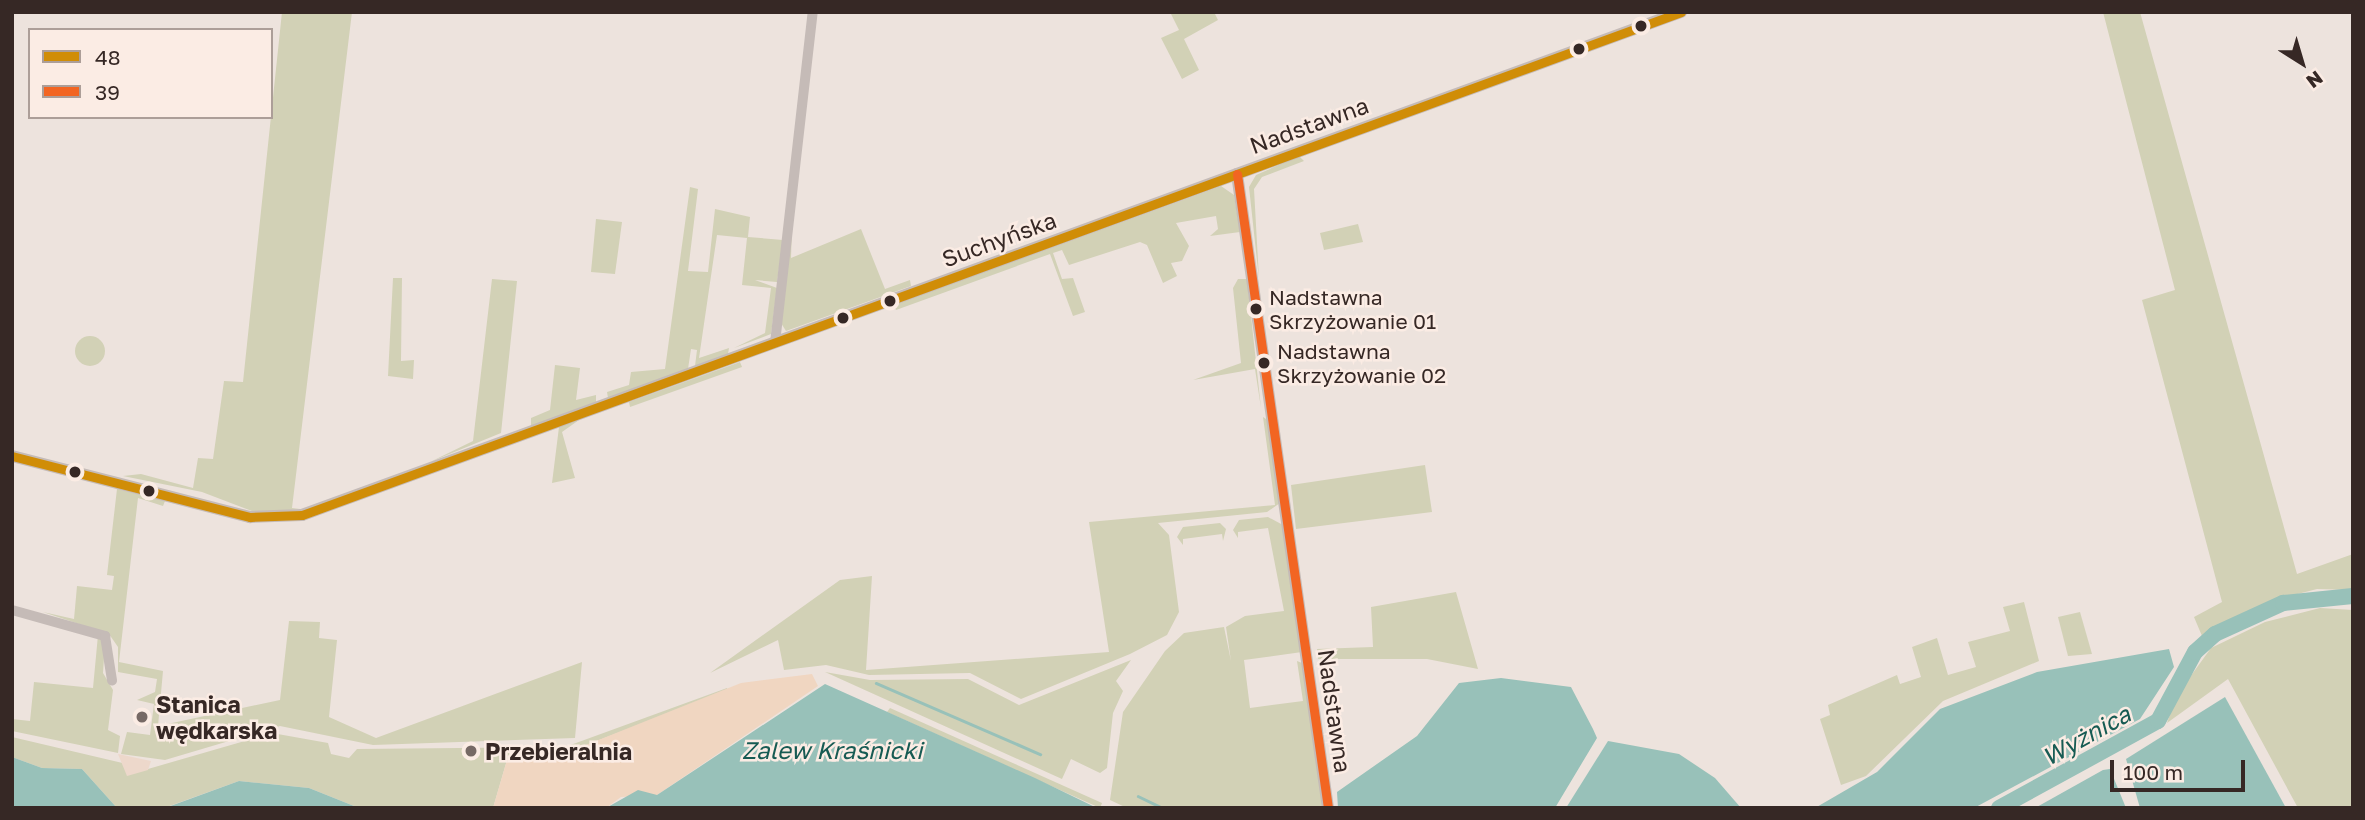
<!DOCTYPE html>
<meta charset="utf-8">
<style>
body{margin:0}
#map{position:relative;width:2365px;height:820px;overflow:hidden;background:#ede3dd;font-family:"Golos Text",sans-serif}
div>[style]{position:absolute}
.green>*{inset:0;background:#d2d1b6}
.round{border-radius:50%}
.sand>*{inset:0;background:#f0d6c1}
.plaza>*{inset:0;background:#edd8cb}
.water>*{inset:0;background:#98c1b9}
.stream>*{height:2.5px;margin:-1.25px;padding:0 1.25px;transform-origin:1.25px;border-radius:1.25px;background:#98c1b9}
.river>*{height:16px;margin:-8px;padding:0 8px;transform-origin:8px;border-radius:8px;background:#98c1b9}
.minor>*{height:10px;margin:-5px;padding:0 5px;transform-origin:5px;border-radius:5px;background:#c5bbb7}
.tertiary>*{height:12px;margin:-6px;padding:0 6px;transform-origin:6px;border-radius:6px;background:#c5bbb7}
.bus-1>*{height:9px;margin:-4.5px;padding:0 4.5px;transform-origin:4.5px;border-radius:4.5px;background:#d08d07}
.bus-2>*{height:9px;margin:-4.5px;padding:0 4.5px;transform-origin:4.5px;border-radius:4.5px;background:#f26522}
.dots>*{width:19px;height:19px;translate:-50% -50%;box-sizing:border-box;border:4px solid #fbece4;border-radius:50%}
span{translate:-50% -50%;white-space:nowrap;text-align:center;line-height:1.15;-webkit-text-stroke:5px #fbece4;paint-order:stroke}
.bus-label{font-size:21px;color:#362825}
.left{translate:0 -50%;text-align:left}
.street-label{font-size:23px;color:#362825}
.poi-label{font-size:23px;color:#362825;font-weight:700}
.water-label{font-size:24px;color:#175b53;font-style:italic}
.frame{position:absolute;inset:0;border:14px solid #362825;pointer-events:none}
.legend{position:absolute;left:28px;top:28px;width:245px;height:91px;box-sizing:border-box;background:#fbece4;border:2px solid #ac9e98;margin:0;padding:9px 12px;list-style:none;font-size:21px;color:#362825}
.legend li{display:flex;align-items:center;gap:14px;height:35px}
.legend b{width:35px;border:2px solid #ac9e98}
.north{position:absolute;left:2267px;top:28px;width:70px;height:70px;-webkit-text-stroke:5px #fbece4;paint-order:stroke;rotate:143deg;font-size:19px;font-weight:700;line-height:28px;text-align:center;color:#362825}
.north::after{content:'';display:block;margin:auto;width:24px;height:32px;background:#362825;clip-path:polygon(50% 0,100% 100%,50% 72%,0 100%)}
.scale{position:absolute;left:2110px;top:760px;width:135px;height:32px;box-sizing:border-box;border:4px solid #362825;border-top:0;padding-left:9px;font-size:21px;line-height:24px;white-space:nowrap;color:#362825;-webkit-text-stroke:5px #fbece4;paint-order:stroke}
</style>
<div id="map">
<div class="green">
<i style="clip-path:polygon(282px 12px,352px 12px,292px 508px,300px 509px,257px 513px,202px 492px,123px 476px,141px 474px,193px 488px,198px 458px,213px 459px,224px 381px,243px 382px)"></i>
<i style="clip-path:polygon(1170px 12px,1214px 12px,1218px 20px,1184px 39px,1199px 70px,1182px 79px,1161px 38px,1179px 30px)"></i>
<i style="clip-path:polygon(2103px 12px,2140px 12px,2297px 574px,2353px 554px,2353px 590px,2317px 589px,2278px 599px,2202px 636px,2194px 617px,2222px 602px,2142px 300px,2175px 290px)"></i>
<i style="clip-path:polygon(1299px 156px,1304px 161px,1262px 177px,1254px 189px,1259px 279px,1249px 187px,1256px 175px)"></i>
<i style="clip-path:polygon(1221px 186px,1234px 195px,1240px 232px,1210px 236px,1218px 229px,1216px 216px,1176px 223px,1189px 246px,1182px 261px,1171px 263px,1177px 276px,1163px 283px,1147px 245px,1140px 242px,1069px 265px,1062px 250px,1053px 253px,1062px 279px,1073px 278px,1085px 312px,1073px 316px,1050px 254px,896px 310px,894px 305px)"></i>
<i style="clip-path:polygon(690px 187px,698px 189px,688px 271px,708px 272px,715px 209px,750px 217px,748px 237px,783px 240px,777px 282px,755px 280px,777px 288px,771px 334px,734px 348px,765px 333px,771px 288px,742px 285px,747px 238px,717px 235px,699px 358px,729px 348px,728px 354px,695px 366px,697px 350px,691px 349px,688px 369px,608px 398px,607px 392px,629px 385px,631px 372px,665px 369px)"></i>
<i style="clip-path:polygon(596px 219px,622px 222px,615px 274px,591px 272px)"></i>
<i style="clip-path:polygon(1358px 224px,1363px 242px,1324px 250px,1320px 233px)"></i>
<i style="clip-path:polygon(792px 226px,791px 258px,861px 229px,885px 289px,910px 280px,911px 286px,786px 331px,781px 323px)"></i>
<i style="clip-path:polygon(393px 278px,402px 278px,401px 361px,414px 360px,413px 379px,388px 376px)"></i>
<i style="clip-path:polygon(492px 279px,517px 281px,501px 433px,430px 462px,473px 441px)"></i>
<i style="clip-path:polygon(1238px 279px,1247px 279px,1261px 408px,1255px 369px,1193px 380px,1241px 363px,1233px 288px)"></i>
<i class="round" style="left:75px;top:336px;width:30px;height:30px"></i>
<i style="clip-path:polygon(740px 362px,742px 367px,630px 407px,629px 402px)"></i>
<i style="clip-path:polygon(555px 365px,580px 368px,576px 400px,596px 395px,596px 403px,531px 427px,531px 418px,550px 410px)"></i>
<i style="clip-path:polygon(1263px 417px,1269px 421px,1280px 503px,1267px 512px,1158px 523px,1169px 535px,1179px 612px,1167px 635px,1130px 654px,1021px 699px,970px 673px,869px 675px,826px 665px,784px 670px,778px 640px,710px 673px,840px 580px,872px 576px,866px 670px,1109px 652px,1089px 522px,1275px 505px)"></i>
<i style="clip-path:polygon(579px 420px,562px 432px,575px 478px,552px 483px,559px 427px)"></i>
<i style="clip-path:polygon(1425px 465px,1432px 512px,1296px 529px,1291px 485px)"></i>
<i style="clip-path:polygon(117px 489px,165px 501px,163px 506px,138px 498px,119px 662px,163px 671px,158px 726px,280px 700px,289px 621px,320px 622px,319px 638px,337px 640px,329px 717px,376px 738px,582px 662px,575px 738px,373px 745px,280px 726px,165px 760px,121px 754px,127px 732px,150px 735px,154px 704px,137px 700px,155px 692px,157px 679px,118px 672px,118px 647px,109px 634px,43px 612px,74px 619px,77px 586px,112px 590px,114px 576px,107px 575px)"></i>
<i style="clip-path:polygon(1268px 517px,1283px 525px,1302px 652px,1244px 660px,1250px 708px,1303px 701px,1297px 661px,1302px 663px,1323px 808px,1127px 808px,1110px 800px,1123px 712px,1165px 651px,1184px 633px,1224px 627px,1231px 661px,1226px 627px,1245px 616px,1284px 611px,1268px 528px,1238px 532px,1238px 538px,1233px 530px,1239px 520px)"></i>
<i style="clip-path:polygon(1220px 523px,1226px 529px,1223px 541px,1222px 534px,1183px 539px,1183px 545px,1177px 537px,1183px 527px)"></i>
<i style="clip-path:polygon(1456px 592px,1478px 669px,1427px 659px,1318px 659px,1317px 649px,1373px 647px,1371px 607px)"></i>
<i style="clip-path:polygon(2024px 602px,2039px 661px,1943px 701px,1866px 776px,1841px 785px,1820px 719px,1830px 715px,1828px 705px,1897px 675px,1900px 684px,1921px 677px,1912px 647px,1937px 638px,1948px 675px,1976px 667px,1968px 642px,2010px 631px,2003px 607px)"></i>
<i style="clip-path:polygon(2320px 608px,2353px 610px,2353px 808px,2298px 808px,2228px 679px,2167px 723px,2177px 695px,2211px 648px,2265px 622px)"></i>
<i style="clip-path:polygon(2080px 612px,2092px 654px,2068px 656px,2058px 617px)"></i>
<i style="clip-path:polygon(98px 635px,105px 642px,103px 673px,113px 690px,108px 730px,120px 736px,118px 753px,12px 731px,12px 719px,30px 721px,34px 682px,93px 688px)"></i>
<i style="clip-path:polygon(1131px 660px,1116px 681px,1123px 691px,1113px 713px,1107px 768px,1100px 773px,1071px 759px,1062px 779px,825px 672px,870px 680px,968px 679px,1019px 705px)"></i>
<i style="clip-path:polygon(727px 688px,728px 691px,586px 745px,566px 748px,517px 750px,507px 760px,493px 808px,359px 808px,309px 788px,239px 781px,164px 808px,117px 808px,82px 769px,42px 768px,12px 757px,12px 737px,148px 769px,272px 733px,328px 743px,331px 754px,349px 758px,357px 749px,565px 747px)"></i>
<i style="clip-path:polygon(890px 708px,1102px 803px,1100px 808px,887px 712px)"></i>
</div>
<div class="sand">
<i style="clip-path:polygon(812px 674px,818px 686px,657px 795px,621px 797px,606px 808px,493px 808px,507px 760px,517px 750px,586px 745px,741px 683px)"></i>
</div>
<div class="plaza">
<i style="clip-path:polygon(118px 754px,151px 761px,148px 770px,127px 776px)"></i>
</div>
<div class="water">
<i style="clip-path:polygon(2169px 649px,2174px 667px,2140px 719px,1974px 808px,1815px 808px,1877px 772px,1940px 709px,2037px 672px)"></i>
<i style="clip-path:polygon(1501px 678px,1571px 687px,1593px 729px,1597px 738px,1555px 808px,1338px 808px,1337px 792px,1417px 736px,1459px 683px)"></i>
<i style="clip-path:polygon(825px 684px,1035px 778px,1097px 808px,606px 808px,638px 790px,657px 795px)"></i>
<i style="clip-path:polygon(2225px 697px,2286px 808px,2140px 808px,2126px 759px)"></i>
<i style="clip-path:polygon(1608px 741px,1679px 754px,1715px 778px,1741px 808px,1566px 808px)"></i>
<i style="clip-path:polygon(12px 757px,42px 768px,82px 769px,117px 808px,12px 808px)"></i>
<i style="clip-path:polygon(2110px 769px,2126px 808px,2035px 808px,2103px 770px)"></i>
<i style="clip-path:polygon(239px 781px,309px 788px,359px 808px,165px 808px)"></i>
</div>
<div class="stream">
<i style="left:876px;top:683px;width:179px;rotate:23.4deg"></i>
<i style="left:1138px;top:796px;width:28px;rotate:26deg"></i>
</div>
<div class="river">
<i style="left:1999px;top:808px;width:181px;rotate:-28.7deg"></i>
<i style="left:2158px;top:721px;width:78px;rotate:-61.8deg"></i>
<i style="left:2195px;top:652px;width:27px;rotate:-42deg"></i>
<i style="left:2215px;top:634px;width:75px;rotate:-24.5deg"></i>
<i style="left:2283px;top:603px;width:70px;rotate:-5.7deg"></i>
</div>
<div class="minor">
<i style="left:775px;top:343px;width:333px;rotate:-83.5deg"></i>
<i style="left:12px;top:610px;width:97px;rotate:15.6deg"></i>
<i style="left:105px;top:636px;width:45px;rotate:81deg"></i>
</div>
<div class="tertiary">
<i style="left:1237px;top:174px;width:640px;rotate:81.83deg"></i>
<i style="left:12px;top:456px;width:246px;rotate:14.4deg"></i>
<i style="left:250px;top:517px;width:52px;rotate:-2.2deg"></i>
<i style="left:302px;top:515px;width:1468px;rotate:-20.04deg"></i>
</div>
<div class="bus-1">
<i style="left:12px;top:456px;width:246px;rotate:14.4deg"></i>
<i style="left:250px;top:517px;width:52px;rotate:-2.2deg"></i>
<i style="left:302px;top:515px;width:1468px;rotate:-20.04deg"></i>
</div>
<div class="bus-2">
<i style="left:1237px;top:174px;width:640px;rotate:81.83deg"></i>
</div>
<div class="dots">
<i style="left:1641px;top:26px;background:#362825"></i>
<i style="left:1579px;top:49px;background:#362825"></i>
<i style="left:890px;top:301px;background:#362825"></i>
<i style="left:1256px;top:309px;background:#362825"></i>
<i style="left:843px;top:318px;background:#362825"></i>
<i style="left:1264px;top:363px;background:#362825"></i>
<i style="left:75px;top:472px;background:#362825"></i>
<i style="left:149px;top:491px;background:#362825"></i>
<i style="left:142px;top:717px;background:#766965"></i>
<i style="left:471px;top:751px;background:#766965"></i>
</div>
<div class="bus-label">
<span class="left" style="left:1269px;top:309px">Nadstawna<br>Skrzyżowanie 01</span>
<span class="left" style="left:1277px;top:363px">Nadstawna<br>Skrzyżowanie 02</span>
</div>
<div class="street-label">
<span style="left:1309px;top:125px;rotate:-20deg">Nadstawna</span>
<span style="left:999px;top:239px;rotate:-20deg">Suchyńska</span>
<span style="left:1335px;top:711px;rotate:82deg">Nadstawna</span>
</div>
<div class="poi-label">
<span class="left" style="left:156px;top:717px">Stanica<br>wędkarska</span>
<span class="left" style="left:485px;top:751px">Przebieralnia</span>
</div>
<div class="water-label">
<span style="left:2086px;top:735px;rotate:-29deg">Wyżnica</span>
<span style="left:832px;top:750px">Zalew Kraśnicki</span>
</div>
<div class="frame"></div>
<ul class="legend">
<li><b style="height:9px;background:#d08d07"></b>48</li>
<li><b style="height:9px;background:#f26522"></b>39</li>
</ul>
<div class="north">N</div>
<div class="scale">100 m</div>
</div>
